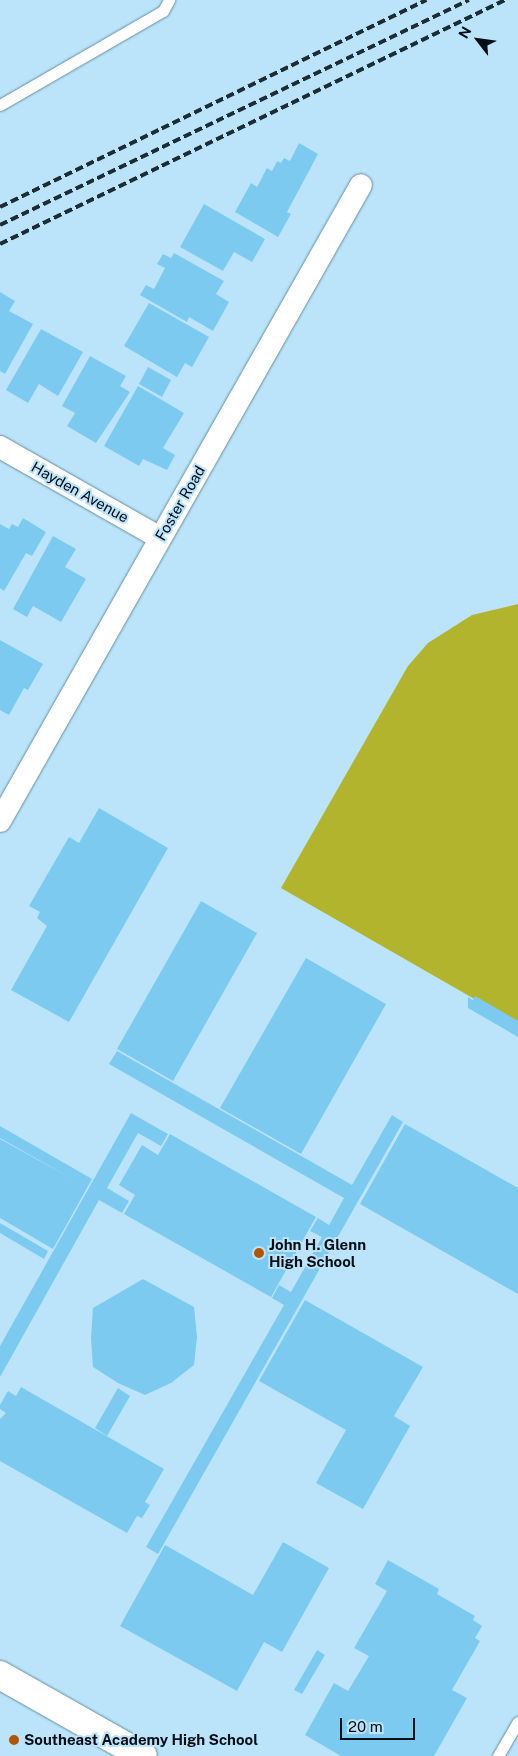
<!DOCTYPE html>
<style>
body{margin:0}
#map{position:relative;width:518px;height:1756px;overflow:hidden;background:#bbe4fa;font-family:"Public Sans",sans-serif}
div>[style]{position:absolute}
.green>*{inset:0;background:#b1b42c}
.building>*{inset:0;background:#7dcaf1}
.roads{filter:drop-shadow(0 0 1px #678ea2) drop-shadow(0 0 1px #678ea2)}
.service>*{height:11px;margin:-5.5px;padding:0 5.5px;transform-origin:5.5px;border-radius:5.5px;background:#fff}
.minor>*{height:22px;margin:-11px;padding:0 11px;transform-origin:11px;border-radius:11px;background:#fff}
.tertiary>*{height:28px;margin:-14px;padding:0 14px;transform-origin:14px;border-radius:14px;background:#fff}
.rail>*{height:4px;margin-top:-2px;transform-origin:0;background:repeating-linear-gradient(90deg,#1c2c35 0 8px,transparent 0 12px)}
.dots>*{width:14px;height:14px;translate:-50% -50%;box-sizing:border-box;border:2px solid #bbe4fa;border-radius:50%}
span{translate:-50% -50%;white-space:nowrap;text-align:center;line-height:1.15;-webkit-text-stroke:4px #bbe4fa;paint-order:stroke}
.street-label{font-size:15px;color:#020e15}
.poi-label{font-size:15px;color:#020e15;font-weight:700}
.left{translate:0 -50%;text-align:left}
.north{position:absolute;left:453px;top:15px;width:50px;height:50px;-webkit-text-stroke:4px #bbe4fa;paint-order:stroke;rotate:300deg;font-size:14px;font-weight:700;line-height:20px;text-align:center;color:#020e15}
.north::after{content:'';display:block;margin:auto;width:18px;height:22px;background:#020e15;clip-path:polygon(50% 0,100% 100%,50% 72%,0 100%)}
.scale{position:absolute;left:340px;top:1718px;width:75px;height:22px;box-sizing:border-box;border:2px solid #020e15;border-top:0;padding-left:6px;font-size:15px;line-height:18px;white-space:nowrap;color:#020e15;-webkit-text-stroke:4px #bbe4fa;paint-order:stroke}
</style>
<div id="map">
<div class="green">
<i style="clip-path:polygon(518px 604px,518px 1024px,281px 888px,408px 666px,428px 643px,472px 615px)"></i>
</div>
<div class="building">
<i style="clip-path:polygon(299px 143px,318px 154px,287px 212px,291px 214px,278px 237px,235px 212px,251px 183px,257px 187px,267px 168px,272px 171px,277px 161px,281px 163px,284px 158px,290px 161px)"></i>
<i style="clip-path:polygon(204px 204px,265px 239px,252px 262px,234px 252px,223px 271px,180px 247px)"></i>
<i style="clip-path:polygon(174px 253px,224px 281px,216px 294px,229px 302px,213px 331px,189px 317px,187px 322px,140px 295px,146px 285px,154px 289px,165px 268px,157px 264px,163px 254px,171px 258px)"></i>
<i style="clip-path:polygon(0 292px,15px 301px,9px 311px,33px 324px,5px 374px,0 371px)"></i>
<i style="clip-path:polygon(149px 303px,209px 337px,192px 367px,185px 363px,177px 377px,124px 346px)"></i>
<i style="clip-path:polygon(41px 329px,83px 352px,58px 396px,39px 384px,28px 403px,6px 390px)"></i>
<i style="clip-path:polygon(90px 356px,126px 376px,120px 386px,130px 392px,96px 443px,67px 426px,75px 413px,62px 406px)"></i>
<i style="clip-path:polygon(148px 367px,171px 380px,162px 397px,139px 384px)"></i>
<i style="clip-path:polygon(138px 386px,184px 413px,163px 448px,175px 455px,167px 470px,143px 459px,139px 466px,104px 446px)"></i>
<i style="clip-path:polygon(23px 518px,46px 532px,32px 556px,26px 553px,4px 591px,0 588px,0 524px,9px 529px,12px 524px,18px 527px)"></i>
<i style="clip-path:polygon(53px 536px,76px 549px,65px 567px,86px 579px,61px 622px,33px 606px,27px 617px,13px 609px)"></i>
<i style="clip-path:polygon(0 640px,43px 664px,28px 690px,24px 688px,9px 715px,0 710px)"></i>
<i style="clip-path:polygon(99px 808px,168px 848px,69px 1022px,11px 990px,47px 926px,37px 918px,40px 912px,29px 906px,69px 837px,79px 843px)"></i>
<i style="clip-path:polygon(201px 901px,257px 933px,173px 1081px,117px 1049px)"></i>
<i style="clip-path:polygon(306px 958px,386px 1004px,301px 1154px,220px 1108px)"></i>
<i style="clip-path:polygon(475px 996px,518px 1021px,518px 1037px,468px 1008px,468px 997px,473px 1000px)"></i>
<i style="clip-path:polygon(117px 1051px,352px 1185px,392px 1115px,403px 1122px,158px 1554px,146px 1547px,284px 1305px,272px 1298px,279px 1285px,291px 1292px,322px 1237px,310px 1231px,318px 1218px,329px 1225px,344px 1198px,109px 1064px)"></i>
<i style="clip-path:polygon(131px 1113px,168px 1134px,161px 1146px,138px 1133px,107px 1188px,129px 1201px,122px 1213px,99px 1200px,0 1377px,0 1346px)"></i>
<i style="clip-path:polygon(405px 1124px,518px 1188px,518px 1294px,360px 1204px)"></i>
<i style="clip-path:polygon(0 1126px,92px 1179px,53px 1249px,0 1218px,0 1139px,74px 1180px,0 1138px)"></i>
<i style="clip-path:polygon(170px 1134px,316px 1217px,271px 1297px,124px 1214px,135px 1195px,119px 1185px,142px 1145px,158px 1155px)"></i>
<i style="clip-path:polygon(0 1223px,48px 1251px,44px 1259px,0 1233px)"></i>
<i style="clip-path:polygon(143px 1279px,194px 1307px,197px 1337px,194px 1365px,171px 1383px,145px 1395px,118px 1383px,93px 1367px,91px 1338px,93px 1308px)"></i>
<i style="clip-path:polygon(305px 1300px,423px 1367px,394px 1416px,410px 1426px,363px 1509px,316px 1483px,346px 1430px,259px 1381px)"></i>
<i style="clip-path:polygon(21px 1387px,164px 1469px,145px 1502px,150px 1505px,142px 1518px,137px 1516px,127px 1533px,0 1461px,0 1419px,6px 1413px,0 1409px,0 1405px,8px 1391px,16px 1396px)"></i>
<i style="clip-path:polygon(118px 1388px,130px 1396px,107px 1436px,95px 1428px)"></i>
<i style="clip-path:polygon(283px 1542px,329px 1568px,282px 1652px,264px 1642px,237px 1691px,120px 1626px,165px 1545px,253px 1595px)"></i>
<i style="clip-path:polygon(388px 1560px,439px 1589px,437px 1594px,475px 1616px,473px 1620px,482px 1626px,475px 1638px,480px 1641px,452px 1690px,467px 1698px,434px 1756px,341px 1756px,305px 1735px,334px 1683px,348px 1691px,369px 1656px,354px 1648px,387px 1591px,375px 1584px)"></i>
<i style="clip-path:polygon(317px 1650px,325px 1655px,302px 1694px,294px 1690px)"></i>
</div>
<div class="roads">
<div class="service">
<i style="left:0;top:105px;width:188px;rotate:-30deg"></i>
<i style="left:163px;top:11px;width:13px;rotate:-61deg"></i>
<i style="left:498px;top:1756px;width:39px;rotate:-60deg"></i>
</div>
<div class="minor">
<i style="left:0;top:447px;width:184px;rotate:29.6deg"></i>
<i style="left:0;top:821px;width:731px;rotate:-60.42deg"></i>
</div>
<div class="tertiary">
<i style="left:0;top:1675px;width:164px;rotate:29.5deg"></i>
</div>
</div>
<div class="rail">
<i style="left:0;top:207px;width:474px;rotate:-25.9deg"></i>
<i style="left:0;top:225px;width:520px;rotate:-25.63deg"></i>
<i style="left:0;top:244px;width:561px;rotate:-25.79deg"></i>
</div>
<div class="dots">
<i style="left:259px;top:1253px;background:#b25501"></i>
<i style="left:14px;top:1740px;background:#b25501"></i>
</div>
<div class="street-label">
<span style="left:80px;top:492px;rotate:29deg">Hayden Avenue</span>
<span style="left:180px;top:503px;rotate:-60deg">Foster Road</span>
</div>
<div class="poi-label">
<span class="left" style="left:269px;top:1253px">John H. Glenn<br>High School</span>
<span class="left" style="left:24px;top:1740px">Southeast Academy High School</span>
</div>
<div class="north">N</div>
<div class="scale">20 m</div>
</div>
